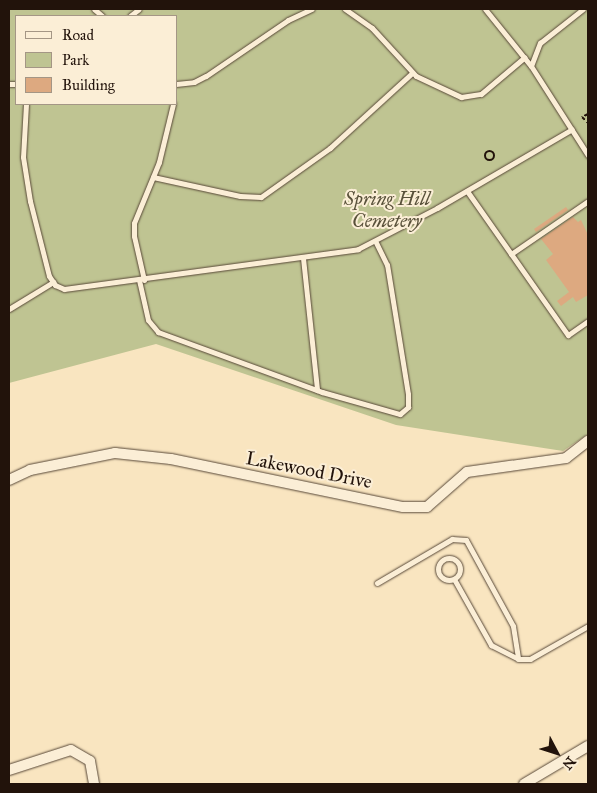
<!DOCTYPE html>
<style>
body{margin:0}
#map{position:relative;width:597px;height:793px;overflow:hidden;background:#f9e5c0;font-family:"IM FELL Great Primer",serif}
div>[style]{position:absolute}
.green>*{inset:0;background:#bfc492}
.building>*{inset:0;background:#dda980}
.path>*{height:2px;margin-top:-1px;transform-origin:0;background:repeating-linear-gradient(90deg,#22130b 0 4px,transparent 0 6.5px)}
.path>.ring{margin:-1px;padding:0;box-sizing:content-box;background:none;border:2px solid #22130b;border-radius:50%}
.roads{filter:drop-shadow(0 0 1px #584838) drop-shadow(0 0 1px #584838)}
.lane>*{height:5px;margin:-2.5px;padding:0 2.5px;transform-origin:2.5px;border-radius:2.5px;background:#fbeed6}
.lane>.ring{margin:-2.5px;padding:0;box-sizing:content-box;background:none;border:5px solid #fbeed6;border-radius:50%}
.street>*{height:10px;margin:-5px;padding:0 5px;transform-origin:5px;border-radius:5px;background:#fbeed6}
span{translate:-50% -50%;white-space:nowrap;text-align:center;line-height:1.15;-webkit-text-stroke:4px #fbeed6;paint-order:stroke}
.park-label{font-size:19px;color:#59513a;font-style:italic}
.street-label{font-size:19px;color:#22130b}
.frame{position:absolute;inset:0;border:10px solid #22130b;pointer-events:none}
.legend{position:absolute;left:15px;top:15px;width:162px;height:90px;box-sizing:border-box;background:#fbeed6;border:1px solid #a49685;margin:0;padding:6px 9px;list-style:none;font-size:15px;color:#22130b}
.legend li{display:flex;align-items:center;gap:10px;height:25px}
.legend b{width:25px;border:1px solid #a49685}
.north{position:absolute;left:532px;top:728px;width:50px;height:50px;-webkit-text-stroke:4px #fbeed6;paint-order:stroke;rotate:130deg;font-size:14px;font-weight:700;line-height:20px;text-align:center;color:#22130b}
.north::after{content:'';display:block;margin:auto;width:18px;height:22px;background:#22130b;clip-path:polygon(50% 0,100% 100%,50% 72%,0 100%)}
</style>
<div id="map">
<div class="green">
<i style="clip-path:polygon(evenodd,9px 9px,588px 9px,588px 434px,563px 451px,396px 425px,156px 344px,9px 383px,9px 9px,16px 16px,176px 16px,176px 104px,16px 104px,16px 16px)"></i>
</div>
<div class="building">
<i style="clip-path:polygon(566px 207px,568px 210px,536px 232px,534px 229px)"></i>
<i style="clip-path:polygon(573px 217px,578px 222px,581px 220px,588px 235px,588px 295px,576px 302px,573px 297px,561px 306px,557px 301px,569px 292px,546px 260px,553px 254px,541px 239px)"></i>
</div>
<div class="path">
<i style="left:588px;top:114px;width:7px;rotate:153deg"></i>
<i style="left:582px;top:117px;width:8px;rotate:45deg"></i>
<i class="ring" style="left:484.5px;top:150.5px;width:7px;height:7px"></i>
</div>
<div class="roads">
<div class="lane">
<i style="left:94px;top:9px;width:11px;rotate:41deg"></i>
<i style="left:345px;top:9px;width:33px;rotate:35deg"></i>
<i style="left:372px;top:28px;width:65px;rotate:47.5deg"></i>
<i style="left:416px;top:76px;width:50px;rotate:25deg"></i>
<i style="left:461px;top:97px;width:20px;rotate:-9deg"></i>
<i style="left:481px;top:94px;width:57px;rotate:-40.1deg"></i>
<i style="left:485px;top:9px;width:73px;rotate:51.1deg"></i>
<i style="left:531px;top:66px;width:106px;rotate:57.4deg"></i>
<i style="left:130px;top:16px;width:11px;rotate:-38deg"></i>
<i style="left:531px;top:66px;width:25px;rotate:-69deg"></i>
<i style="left:540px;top:43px;width:55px;rotate:-38.3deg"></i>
<i style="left:9px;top:84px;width:7px"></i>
<i style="left:176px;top:84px;width:18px;rotate:-6deg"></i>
<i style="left:194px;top:82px;width:13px;rotate:-27deg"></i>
<i style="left:206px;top:76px;width:99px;rotate:-34.3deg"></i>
<i style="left:288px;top:20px;width:26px;rotate:-25deg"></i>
<i style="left:26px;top:104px;width:53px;rotate:93.2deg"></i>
<i style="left:23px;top:157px;width:45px;rotate:81deg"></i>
<i style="left:30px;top:201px;width:77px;rotate:75.8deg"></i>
<i style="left:49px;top:276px;width:11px;rotate:56deg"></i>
<i style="left:55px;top:285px;width:10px;rotate:24deg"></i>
<i style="left:64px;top:289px;width:297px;rotate:-7.7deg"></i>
<i style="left:358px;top:249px;width:89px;rotate:-27.4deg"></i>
<i style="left:437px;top:208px;width:156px;rotate:-30.3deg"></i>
<i style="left:153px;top:177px;width:89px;rotate:12.3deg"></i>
<i style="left:240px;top:196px;width:21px;rotate:3deg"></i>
<i style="left:261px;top:197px;width:85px;rotate:-35.4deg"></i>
<i style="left:330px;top:148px;width:111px;rotate:-42.4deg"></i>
<i style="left:467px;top:191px;width:176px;rotate:55deg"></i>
<i style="left:568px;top:335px;width:24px;rotate:-35deg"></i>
<i style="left:511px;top:254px;width:93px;rotate:-34.5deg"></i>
<i style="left:303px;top:258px;width:133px;rotate:83.9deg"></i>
<i style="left:139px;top:280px;width:41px;rotate:77.3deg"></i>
<i style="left:148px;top:320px;width:16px;rotate:50deg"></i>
<i style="left:158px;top:332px;width:175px;rotate:20.1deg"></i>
<i style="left:322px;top:392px;width:81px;rotate:15.8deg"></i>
<i style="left:400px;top:414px;width:11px;rotate:-41deg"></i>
<i style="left:408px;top:407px;width:13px;rotate:-90deg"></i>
<i style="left:408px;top:394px;width:131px;rotate:-99.2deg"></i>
<i style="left:387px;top:265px;width:25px;rotate:-116deg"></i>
<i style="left:144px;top:280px;width:45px;rotate:-102.8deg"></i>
<i style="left:134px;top:236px;width:13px;rotate:-90deg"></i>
<i style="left:134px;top:223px;width:66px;rotate:-67.7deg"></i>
<i style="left:159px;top:162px;width:60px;rotate:-76.4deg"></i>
<i style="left:9px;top:309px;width:52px;rotate:-31.5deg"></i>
<i class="ring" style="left:438px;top:558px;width:17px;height:17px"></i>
<i style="left:454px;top:579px;width:76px;rotate:60.7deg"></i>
<i style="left:491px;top:645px;width:30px;rotate:27deg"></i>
<i style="left:377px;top:583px;width:87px;rotate:-30.4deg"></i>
<i style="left:452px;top:539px;width:14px;rotate:4deg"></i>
<i style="left:466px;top:540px;width:98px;rotate:61.3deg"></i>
<i style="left:513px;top:626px;width:33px;rotate:81deg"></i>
<i style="left:518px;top:659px;width:12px"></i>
<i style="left:530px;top:659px;width:67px;rotate:-29.6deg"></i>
</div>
<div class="street">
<i style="left:9px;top:480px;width:23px;rotate:-25deg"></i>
<i style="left:30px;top:470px;width:87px;rotate:-11.3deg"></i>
<i style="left:115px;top:453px;width:56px;rotate:6.1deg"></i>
<i style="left:171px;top:459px;width:237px;rotate:11.7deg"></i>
<i style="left:403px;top:507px;width:24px"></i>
<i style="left:427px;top:507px;width:53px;rotate:-41.2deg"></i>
<i style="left:467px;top:472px;width:100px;rotate:-8deg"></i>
<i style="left:566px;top:458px;width:28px;rotate:-38deg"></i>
<i style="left:9px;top:770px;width:65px;rotate:-17.9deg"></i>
<i style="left:71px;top:750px;width:22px;rotate:30deg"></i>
<i style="left:90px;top:761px;width:23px;rotate:80deg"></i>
<i style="left:524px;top:784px;width:74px;rotate:-30.7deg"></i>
</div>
</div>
<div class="park-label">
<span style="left:387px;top:210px">Spring Hill<br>Cemetery</span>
</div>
<div class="street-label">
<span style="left:309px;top:470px;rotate:11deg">Lakewood Drive</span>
</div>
<div class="frame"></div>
<ul class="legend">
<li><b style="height:6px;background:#fbeed6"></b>Road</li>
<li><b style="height:14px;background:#bfc492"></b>Park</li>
<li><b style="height:14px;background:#dda980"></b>Building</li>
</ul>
<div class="north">N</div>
</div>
